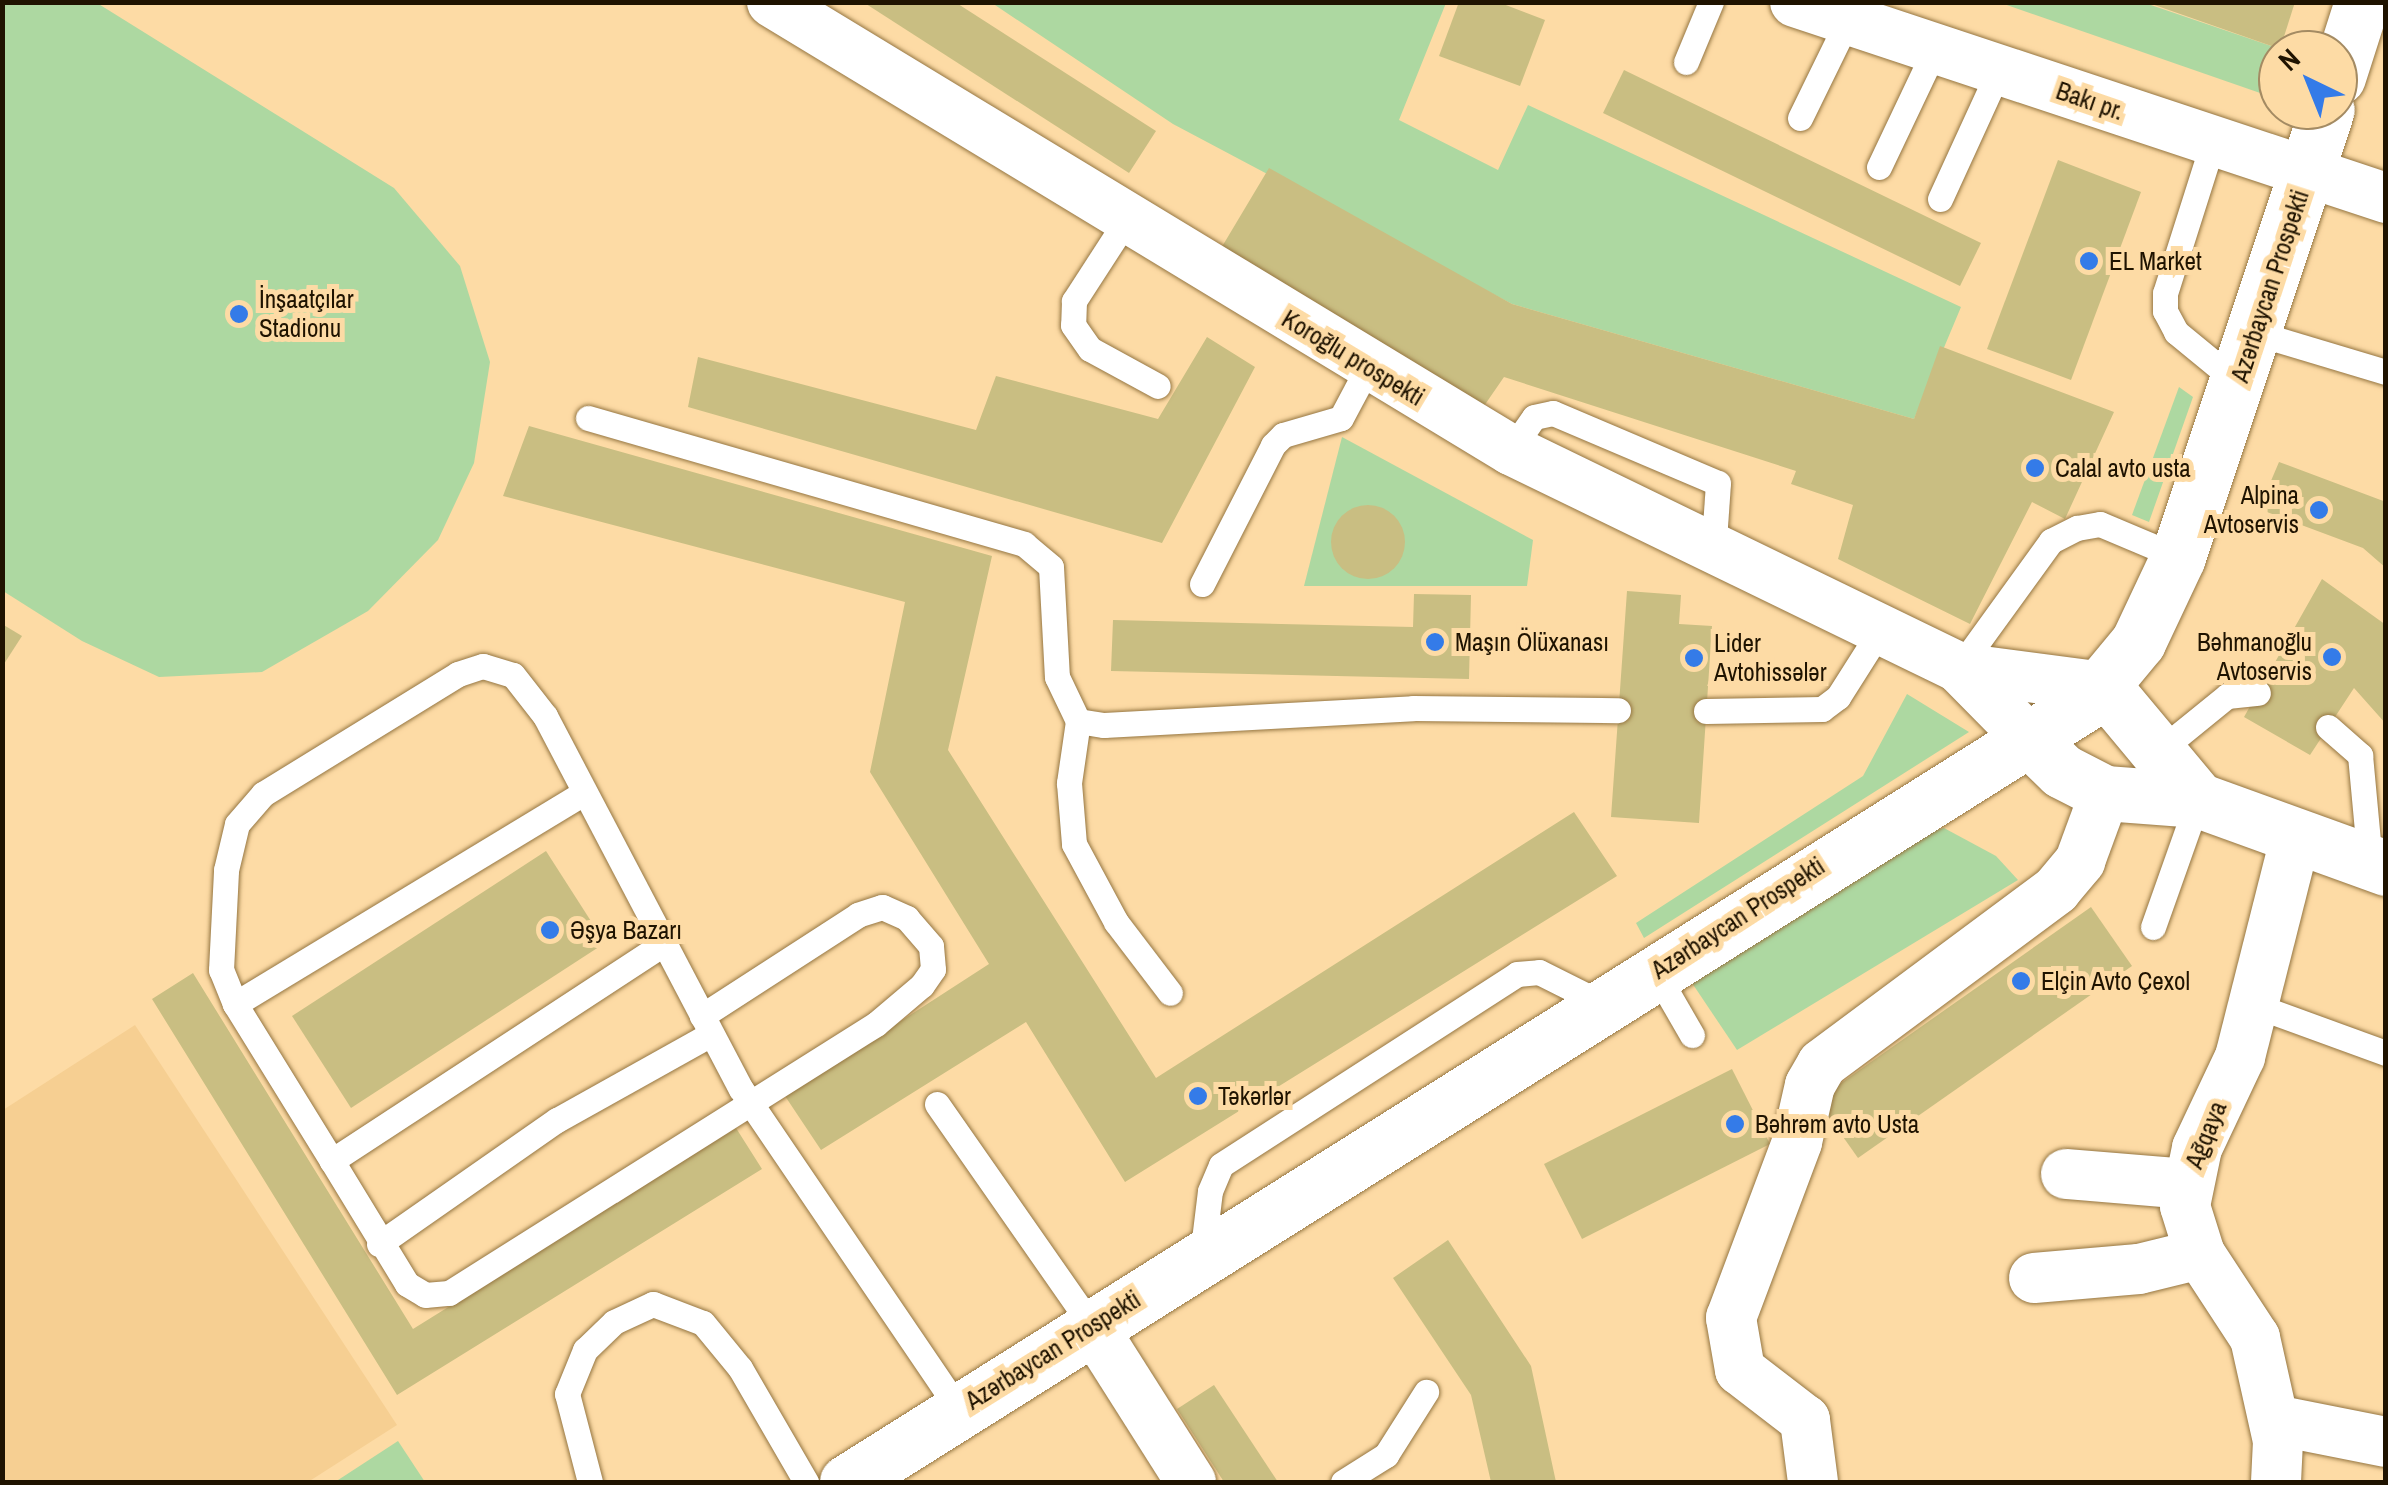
<!DOCTYPE html>
<meta charset="utf-8">
<style>
body{margin:0}
#map{position:relative;width:2388px;height:1485px;overflow:hidden;background:#fddba5;font-family:"Archivo Narrow",sans-serif}
div>[style]{position:absolute}
.built>*{inset:0;background:#f6cf92}
.green>*{inset:0;background:#add8a1}
.building>*{inset:0;background:#c9be82}
.round{border-radius:50%}
.roads{filter:drop-shadow(0 0 2px #957642) drop-shadow(0 0 2px #957642)}
.service>*{height:25px;margin:-12.5px;padding:0 12.5px;transform-origin:12.5px;border-radius:12.5px;background:#fff}
.minor>*{height:50px;margin:-25px;padding:0 25px;transform-origin:25px;border-radius:25px;background:#fff}
.tertiary>*{height:55px;margin:-27.5px;padding:0 27.5px;transform-origin:27.5px;border-radius:27.5px;background:#fff}
.dots>*{width:28px;height:28px;translate:-50% -50%;box-sizing:border-box;border:5px solid #fddba5;border-radius:50%}
span{translate:-50% -50%;white-space:nowrap;text-align:center;line-height:1.15;-webkit-text-stroke:10px #fddba5;paint-order:stroke}
.street-label{font-size:25px;color:#1f1300}
.poi-label{font-size:25px;color:#1f1300}
.left{translate:0 -50%;text-align:left}
.right{translate:-100% -50%;text-align:right}
.frame{position:absolute;inset:0;border:5px solid #1f1300;pointer-events:none}
.north{position:absolute;left:2258px;top:30px;width:100px;height:100px;box-sizing:border-box;background:#fddba5;border:2px solid #a48b63;border-radius:50%;rotate:317deg;font-size:28px;font-weight:700;line-height:40px;text-align:center;color:#1f1300}
.north::after{content:'';display:block;margin:auto;width:35px;height:45px;background:#347be8;clip-path:polygon(50% 0,100% 100%,50% 72%,0 100%)}
</style>
<div id="map">
<div class="built">
<i style="clip-path:polygon(135px 1025px,397px 1425px,308px 1482px,3px 1482px,3px 1110px)"></i>
</div>
<div class="green">
<i style="clip-path:polygon(2px 3px,97px 3px,394px 188px,460px 266px,490px 362px,474px 463px,438px 540px,368px 611px,262px 672px,159px 677px,82px 641px,3px 591px)"></i>
<i style="clip-path:polygon(992px 3px,1446px 3px,1399px 120px,1498px 170px,1528px 105px,1961px 307px,1914px 419px,1512px 304px,1173px 124px)"></i>
<i style="clip-path:polygon(2001px 3px,2145px 3px,2280px 49px,2263px 94px)"></i>
<i style="clip-path:polygon(2179px 387px,2193px 397px,2149px 522px,2132px 515px)"></i>
<i style="clip-path:polygon(1342px 437px,1533px 540px,1527px 586px,1304px 586px)"></i>
<i style="clip-path:polygon(1907px 694px,1969px 732px,1644px 938px,1636px 923px,1863px 776px)"></i>
<i style="clip-path:polygon(1944px 828px,1996px 856px,2018px 880px,1737px 1050px,1690px 980px,1915px 836px)"></i>
<i style="clip-path:polygon(398px 1441px,425px 1482px,335px 1482px)"></i>
</div>
<div class="building">
<i style="clip-path:polygon(863px 2px,955px 2px,1156px 131px,1129px 173px)"></i>
<i style="clip-path:polygon(1459px 2px,1498px 2px,1545px 20px,1520px 86px,1439px 56px)"></i>
<i style="clip-path:polygon(2146px 2px,2295px 2px,2280px 49px)"></i>
<i style="clip-path:polygon(1624px 70px,1981px 243px,1960px 286px,1603px 113px)"></i>
<i style="clip-path:polygon(2058px 160px,2141px 192px,2071px 380px,1987px 349px)"></i>
<i style="clip-path:polygon(1269px 168px,1512px 304px,1914px 419px,1940px 346px,2114px 412px,2065px 519px,2032px 502px,1970px 624px,1838px 559px,1853px 505px,1791px 484px,1796px 471px,1504px 377px,1484px 406px,1220px 250px)"></i>
<i style="clip-path:polygon(1207px 337px,1255px 367px,1162px 543px,688px 407px,698px 357px,976px 430px,996px 376px,1158px 419px)"></i>
<i style="clip-path:polygon(529px 426px,992px 556px,948px 750px,1156px 1078px,1574px 812px,1617px 876px,1125px 1182px,1026px 1022px,821px 1150px,785px 1096px,989px 964px,870px 772px,905px 602px,503px 496px)"></i>
<i style="clip-path:polygon(2279px 462px,2386px 502px,2386px 568px,2363px 548px,2259px 509px)"></i>
<i class="round" style="left:1331px;top:505px;width:74px;height:74px"></i>
<i style="clip-path:polygon(2322px 579px,2386px 625px,2386px 724px,2354px 688px,2310px 755px,2244px 717px)"></i>
<i style="clip-path:polygon(1627px 591px,1681px 595px,1679px 624px,1712px 626px,1699px 823px,1611px 817px)"></i>
<i style="clip-path:polygon(1414px 594px,1471px 595px,1469px 679px,1111px 671px,1113px 620px,1413px 627px)"></i>
<i style="clip-path:polygon(2px 624px,22px 636px,2px 667px)"></i>
<i style="clip-path:polygon(546px 851px,605px 943px,351px 1108px,292px 1016px)"></i>
<i style="clip-path:polygon(2091px 907px,2132px 966px,1858px 1158px,1817px 1100px)"></i>
<i style="clip-path:polygon(193px 973px,413px 1329px,736px 1128px,762px 1169px,397px 1395px,152px 999px)"></i>
<i style="clip-path:polygon(1732px 1069px,1770px 1144px,1582px 1239px,1544px 1164px)"></i>
<i style="clip-path:polygon(1448px 1240px,1531px 1366px,1556px 1482px,1491px 1482px,1471px 1395px,1393px 1278px)"></i>
<i style="clip-path:polygon(1214px 1385px,1278px 1482px,1224px 1482px,1177px 1409px)"></i>
</div>
<div class="roads">
<div class="service">
<i style="left:1686px;top:62px;width:65px;rotate:-67.4deg"></i>
<i style="left:1800px;top:118px;width:109px;rotate:-63.9deg"></i>
<i style="left:2213px;top:142px;width:158px;rotate:107.6deg"></i>
<i style="left:2165px;top:293px;width:18px;rotate:90deg"></i>
<i style="left:2165px;top:311px;width:24px;rotate:62deg"></i>
<i style="left:2176px;top:332px;width:80px;rotate:39.4deg"></i>
<i style="left:1879px;top:167px;width:131px;rotate:-64.6deg"></i>
<i style="left:1940px;top:199px;width:142px;rotate:-65.4deg"></i>
<i style="left:1127px;top:219px;width:98px;rotate:122.9deg"></i>
<i style="left:1074px;top:301px;width:24px;rotate:92deg"></i>
<i style="left:1073px;top:325px;width:29px;rotate:55deg"></i>
<i style="left:1090px;top:349px;width:77px;rotate:28.6deg"></i>
<i style="left:2256px;top:333px;width:136px;rotate:16.7deg"></i>
<i style="left:588px;top:418px;width:454px;rotate:16.1deg"></i>
<i style="left:1024px;top:544px;width:35px;rotate:40deg"></i>
<i style="left:1051px;top:567px;width:110px;rotate:86.9deg"></i>
<i style="left:1057px;top:677px;width:49px;rotate:64.5deg"></i>
<i style="left:1078px;top:721px;width:26px;rotate:9deg"></i>
<i style="left:1104px;top:725px;width:309px;rotate:-3.1deg"></i>
<i style="left:1413px;top:708px;width:205px;rotate:0.6deg"></i>
<i style="left:1511px;top:450px;width:40px;rotate:-55.1deg"></i>
<i style="left:1534px;top:417px;width:19px;rotate:-12deg"></i>
<i style="left:1553px;top:413px;width:179px;rotate:23deg"></i>
<i style="left:1718px;top:483px;width:71px;rotate:94deg"></i>
<i style="left:1202px;top:584px;width:156px;rotate:-62.9deg"></i>
<i style="left:1273px;top:445px;width:14px;rotate:-45deg"></i>
<i style="left:1283px;top:435px;width:60px;rotate:-16.3deg"></i>
<i style="left:1341px;top:418px;width:55px;rotate:-62deg"></i>
<i style="left:1959px;top:668px;width:157px;rotate:-54.1deg"></i>
<i style="left:2051px;top:541px;width:29px;rotate:-27deg"></i>
<i style="left:2077px;top:528px;width:23px;rotate:-10deg"></i>
<i style="left:2100px;top:524px;width:85px;rotate:22.9deg"></i>
<i style="left:1706px;top:711px;width:116px;rotate:-1deg"></i>
<i style="left:1822px;top:709px;width:20px;rotate:-37deg"></i>
<i style="left:1838px;top:697px;width:75px;rotate:-57.6deg"></i>
<i style="left:1078px;top:721px;width:63px;rotate:98.3deg"></i>
<i style="left:1069px;top:783px;width:61px;rotate:85.3deg"></i>
<i style="left:1074px;top:844px;width:89px;rotate:61.7deg"></i>
<i style="left:1116px;top:922px;width:89px;rotate:52.7deg"></i>
<i style="left:2328px;top:727px;width:43px;rotate:41.2deg"></i>
<i style="left:2360px;top:755px;width:108px;rotate:84.7deg"></i>
<i style="left:2158px;top:752px;width:89px;rotate:-39.1deg"></i>
<i style="left:2227px;top:696px;width:31px;rotate:-6deg"></i>
<i style="left:2153px;top:927px;width:135px;rotate:-70.5deg"></i>
<i style="left:663px;top:944px;width:396px;rotate:146.8deg"></i>
<i style="left:332px;top:1161px;width:185px;rotate:-121.7deg"></i>
<i style="left:235px;top:1004px;width:37px;rotate:-112deg"></i>
<i style="left:221px;top:970px;width:100px;rotate:-87.1deg"></i>
<i style="left:226px;top:870px;width:47px;rotate:-76.6deg"></i>
<i style="left:237px;top:824px;width:40px;rotate:-49deg"></i>
<i style="left:263px;top:794px;width:229px;rotate:-31.6deg"></i>
<i style="left:458px;top:674px;width:26px;rotate:-18deg"></i>
<i style="left:483px;top:666px;width:31px;rotate:17deg"></i>
<i style="left:513px;top:675px;width:52px;rotate:52deg"></i>
<i style="left:545px;top:716px;width:421px;rotate:62.3deg"></i>
<i style="left:741px;top:1089px;width:388px;rotate:55.8deg"></i>
<i style="left:1655px;top:971px;width:74px;rotate:60deg"></i>
<i style="left:235px;top:1004px;width:406px;rotate:-31.2deg"></i>
<i style="left:2254px;top:1005px;width:140px;rotate:20deg"></i>
<i style="left:937px;top:1104px;width:271px;rotate:55.1deg"></i>
<i style="left:332px;top:1161px;width:144px;rotate:58.6deg"></i>
<i style="left:407px;top:1284px;width:21px;rotate:31deg"></i>
<i style="left:425px;top:1295px;width:24px;rotate:-5deg"></i>
<i style="left:449px;top:1293px;width:505px;rotate:-32.21deg"></i>
<i style="left:876px;top:1024px;width:60px;rotate:-40.3deg"></i>
<i style="left:922px;top:985px;width:19px;rotate:-55deg"></i>
<i style="left:933px;top:969px;width:23px;rotate:-95deg"></i>
<i style="left:931px;top:946px;width:37px;rotate:-131deg"></i>
<i style="left:907px;top:918px;width:27px;rotate:-156deg"></i>
<i style="left:882px;top:907px;width:25px;rotate:162deg"></i>
<i style="left:858px;top:915px;width:186px;rotate:147.1deg"></i>
<i style="left:379px;top:1244px;width:217px;rotate:-34.9deg"></i>
<i style="left:557px;top:1120px;width:176px;rotate:-29.2deg"></i>
<i style="left:1202px;top:1256px;width:65px;rotate:-83deg"></i>
<i style="left:1210px;top:1191px;width:28px;rotate:-67deg"></i>
<i style="left:1221px;top:1165px;width:352px;rotate:-32.8deg"></i>
<i style="left:1517px;top:974px;width:22px;rotate:-5deg"></i>
<i style="left:1539px;top:972px;width:72px;rotate:26.6deg"></i>
<i style="left:590px;top:1482px;width:91px;rotate:-104.6deg"></i>
<i style="left:567px;top:1394px;width:48px;rotate:-67.8deg"></i>
<i style="left:585px;top:1350px;width:40px;rotate:-44deg"></i>
<i style="left:614px;top:1322px;width:43px;rotate:-24.8deg"></i>
<i style="left:653px;top:1304px;width:53px;rotate:20.8deg"></i>
<i style="left:703px;top:1323px;width:58px;rotate:50.6deg"></i>
<i style="left:740px;top:1368px;width:132px;rotate:59.9deg"></i>
<i style="left:1343px;top:1482px;width:51px;rotate:-32.1deg"></i>
<i style="left:1386px;top:1455px;width:75px;rotate:-57.6deg"></i>
</div>
<div class="minor">
<i style="left:772px;top:2px;width:864px;rotate:31.23deg"></i>
<i style="left:1511px;top:450px;width:498px;rotate:25.9deg"></i>
<i style="left:1959px;top:668px;width:146px;rotate:7.5deg"></i>
<i style="left:1795px;top:2px;width:623px;rotate:18.35deg"></i>
<i style="left:1959px;top:668px;width:98px;rotate:45.4deg"></i>
<i style="left:2066px;top:1174px;width:121px;rotate:4.7deg"></i>
<i style="left:2034px;top:1278px;width:105px;rotate:-4.9deg"></i>
<i style="left:2139px;top:1269px;width:63px;rotate:-13.8deg"></i>
<i style="left:1092px;top:1326px;width:185px;rotate:57.6deg"></i>
<i style="left:2275px;top:1420px;width:113px;rotate:11.2deg"></i>
<i style="left:1813px;top:1482px;width:63px;rotate:-97.4deg"></i>
<i style="left:1805px;top:1420px;width:82px;rotate:-142.4deg"></i>
<i style="left:1740px;top:1370px;width:53px;rotate:-99.8deg"></i>
<i style="left:1731px;top:1318px;width:188px;rotate:-69.4deg"></i>
<i style="left:1797px;top:1142px;width:58px;rotate:-77.2deg"></i>
<i style="left:1810px;top:1085px;width:24px;rotate:-60deg"></i>
<i style="left:1822px;top:1064px;width:292px;rotate:-36.6deg"></i>
<i style="left:2056px;top:890px;width:38px;rotate:-50deg"></i>
<i style="left:2080px;top:861px;width:72px;rotate:-69.8deg"></i>
<i style="left:2276px;top:1482px;width:41px;rotate:-87.2deg"></i>
<i style="left:2278px;top:1441px;width:106px;rotate:-102.6deg"></i>
<i style="left:2255px;top:1338px;width:100px;rotate:-123.2deg"></i>
<i style="left:2200px;top:1254px;width:50px;rotate:-107.4deg"></i>
<i style="left:2185px;top:1206px;width:59px;rotate:-78.3deg"></i>
<i style="left:2197px;top:1148px;width:101px;rotate:-64.7deg"></i>
<i style="left:2240px;top:1057px;width:228px;rotate:-75.8deg"></i>
</div>
<div class="tertiary">
<i style="left:2338px;top:77px;width:79px;rotate:-72.3deg"></i>
<i style="left:2104px;top:687px;width:147px;rotate:50.2deg"></i>
<i style="left:2028px;top:738px;width:47px;rotate:44.1deg"></i>
<i style="left:2062px;top:771px;width:48px;rotate:27.1deg"></i>
<i style="left:2105px;top:793px;width:93px;rotate:4.3deg"></i>
<i style="left:2198px;top:800px;width:200px;rotate:19.9deg"></i>
<i style="left:847px;top:1482px;width:1467px;rotate:-32.16deg"></i>
<i style="left:2089px;top:701px;width:77px;rotate:-50.3deg"></i>
<i style="left:2138px;top:642px;width:94px;rotate:-64.8deg"></i>
<i style="left:2178px;top:557px;width:471px;rotate:-71.6deg"></i>
</div>
</div>
<div class="dots">
<i style="left:2089px;top:261px;background:#347be8"></i>
<i style="left:239px;top:314px;background:#347be8"></i>
<i style="left:2035px;top:468px;background:#347be8"></i>
<i style="left:2319px;top:510px;background:#347be8"></i>
<i style="left:1435px;top:642px;background:#347be8"></i>
<i style="left:2332px;top:657px;background:#347be8"></i>
<i style="left:1694px;top:658px;background:#347be8"></i>
<i style="left:550px;top:930px;background:#347be8"></i>
<i style="left:2021px;top:981px;background:#347be8"></i>
<i style="left:1198px;top:1096px;background:#347be8"></i>
<i style="left:1735px;top:1124px;background:#347be8"></i>
</div>
<div class="street-label">
<span style="left:2090px;top:101px;rotate:19deg">Bakı pr.</span>
<span style="left:2270px;top:286px;rotate:-72deg">Azərbaycan Prospekti</span>
<span style="left:1353px;top:358px;rotate:31deg">Koroğlu prospekti</span>
<span style="left:1738px;top:918px;rotate:-33deg">Azərbaycan Prospekti</span>
<span style="left:2206px;top:1135px;rotate:-68deg">Ağqaya</span>
<span style="left:1053px;top:1350px;rotate:-32deg">Azərbaycan Prospekti</span>
</div>
<div class="poi-label">
<span class="left" style="left:2109px;top:261px">EL Market</span>
<span class="left" style="left:259px;top:314px">İnşaatçılar<br>Stadionu</span>
<span class="left" style="left:2055px;top:468px">Calal avto usta</span>
<span class="right" style="left:2299px;top:510px">Alpina<br>Avtoservis</span>
<span class="left" style="left:1455px;top:642px">Maşın Ölüxanası</span>
<span class="right" style="left:2312px;top:657px">Bəhmanoğlu<br>Avtoservis</span>
<span class="left" style="left:1714px;top:658px">Lider<br>Avtohissələr</span>
<span class="left" style="left:570px;top:930px">Əşya Bazarı</span>
<span class="left" style="left:2041px;top:981px">Elçin Avto Çexol</span>
<span class="left" style="left:1218px;top:1096px">Təkərlər</span>
<span class="left" style="left:1755px;top:1124px">Bəhrəm avto Usta</span>
</div>
<div class="frame"></div>
<div class="north">N</div>
</div>
